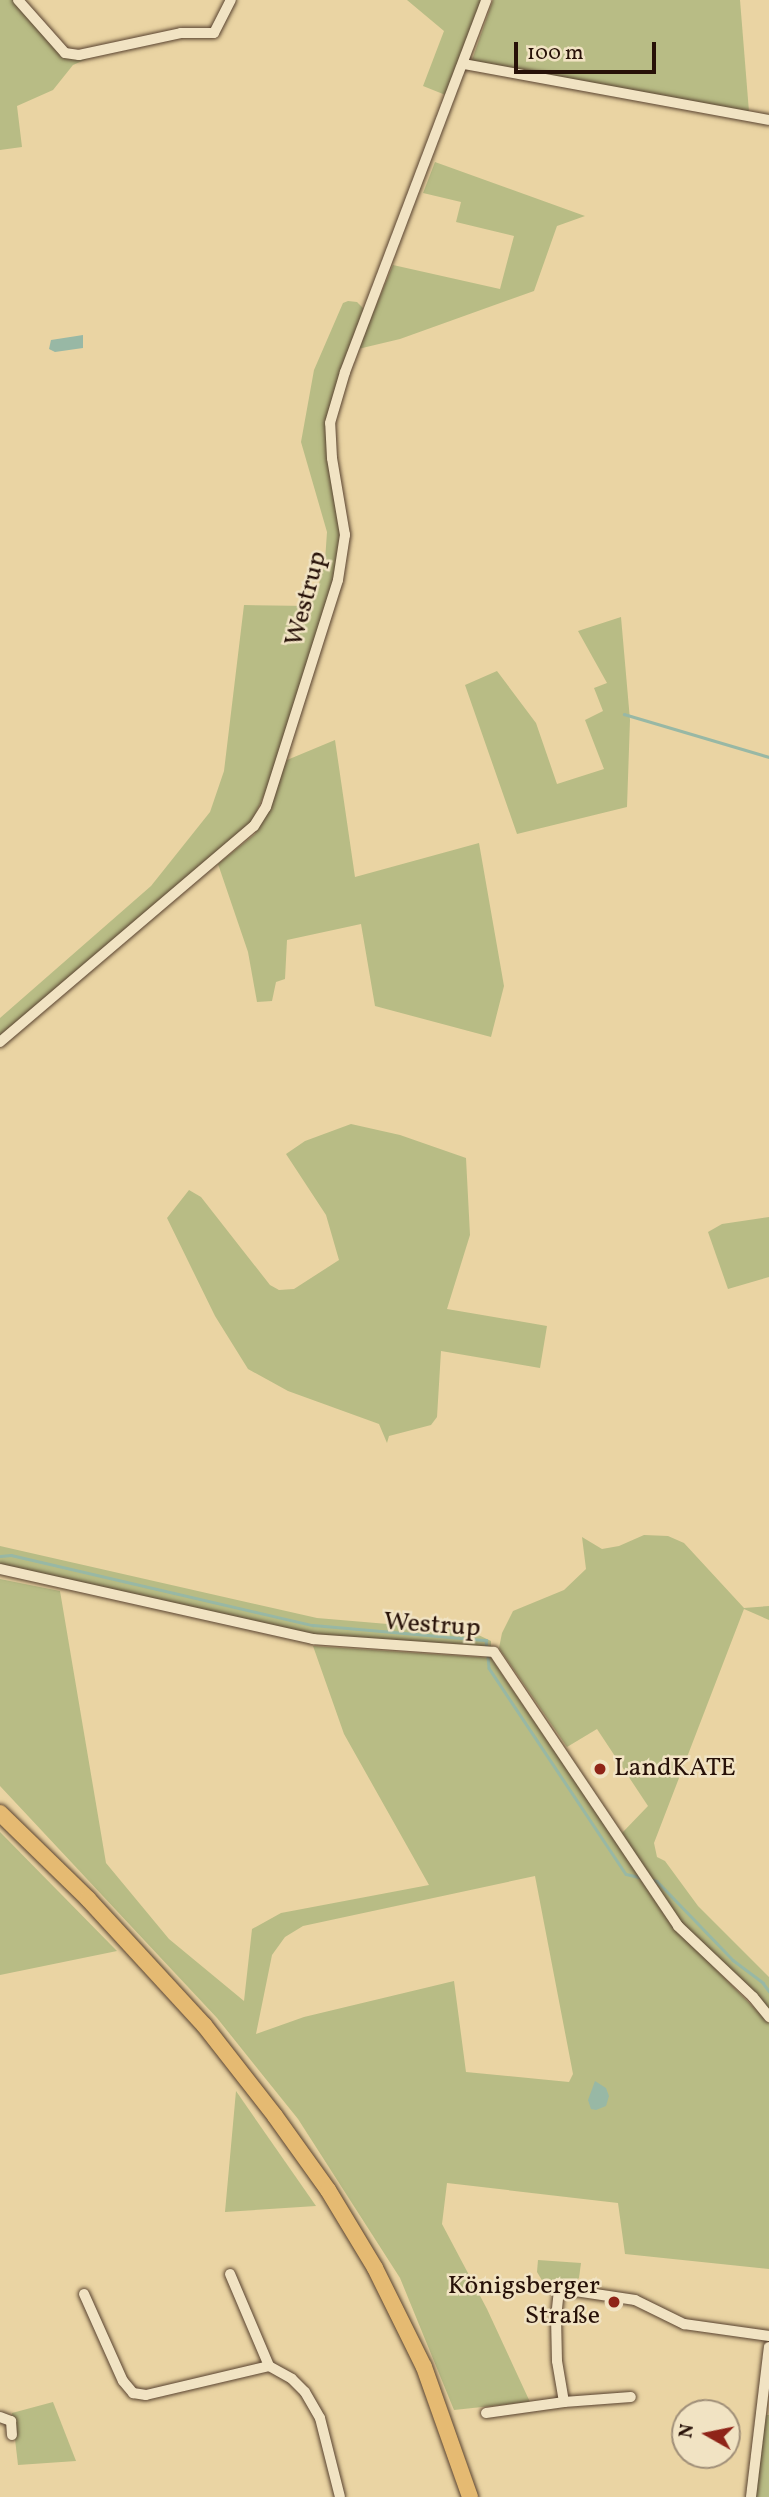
<!DOCTYPE html>
<meta charset="utf-8">
<style>
body{margin:0}
#map{position:relative;width:769px;height:2497px;overflow:hidden;background:#ead4a3;font-family:Vollkorn,serif}
div>[style]{position:absolute}
.green>*{inset:0;background:#b8bc85}
.water>*{inset:0;background:#98b8a5}
.stream>*{height:2.5px;margin:-1.25px;padding:0 1.25px;transform-origin:1.25px;border-radius:1.25px;background:#98b8a5}
.roads{filter:drop-shadow(0 0 2px #58422f) drop-shadow(0 0 2px #58422f)}
.minor>*{height:10px;margin:-5px;padding:0 5px;transform-origin:5px;border-radius:5px;background:#f1e3c3}
.primary>*{height:16px;margin:-8px;padding:0 8px;transform-origin:8px;border-radius:8px;background:#e5ba72}
.dots>*{width:19px;height:19px;translate:-50% -50%;box-sizing:border-box;border:4px solid #f1e3c3;border-radius:50%}
span{translate:-50% -50%;white-space:nowrap;text-align:center;line-height:1.15;-webkit-text-stroke:5px #f1e3c3;paint-order:stroke}
.street-label{font-size:26px;color:#271108}
.poi-label{font-size:26px;color:#271108}
.left{translate:0 -50%;text-align:left}
.right{translate:-100% -50%;text-align:right}
.north{position:absolute;left:671px;top:2399px;width:70px;height:70px;box-sizing:border-box;background:#f1e3c3;border:2px solid #a08f78;border-radius:50%;rotate:279deg;font-size:19px;font-weight:700;line-height:28px;text-align:center;color:#271108}
.north::after{content:'';display:block;margin:auto;width:24px;height:32px;background:#8f2418;clip-path:polygon(50% 0,100% 100%,50% 72%,0 100%)}
.scale{position:absolute;left:514px;top:42px;width:142px;height:32px;box-sizing:border-box;border:4px solid #271108;border-top:0;padding-left:9px;font-size:21px;line-height:24px;white-space:nowrap;color:#271108;-webkit-text-stroke:5px #f1e3c3;paint-order:stroke}
</style>
<div id="map">
<div class="green">
<i style="clip-path:polygon(0 0,17px 0,63px 56px,89px 58px,73px 65px,53px 90px,17px 106px,22px 147px,0 150px)"></i>
<i style="clip-path:polygon(407px 0,483px 0,448px 96px,423px 86px,444px 31px)"></i>
<i style="clip-path:polygon(493px 0,740px 0,749px 112px,471px 63px)"></i>
<i style="clip-path:polygon(435px 162px,585px 216px,557px 226px,534px 291px,400px 339px,358px 349px,393px 265px,500px 289px,514px 236px,456px 222px,461px 202px,423px 193px)"></i>
<i style="clip-path:polygon(348px 301px,357px 302px,366px 311px,327px 424px,343px 536px,336px 579px,270px 782px,249px 828px,0 1039px,0 1018px,151px 886px,210px 812px,224px 771px,244px 605px,309px 606px,317px 591px,325px 561px,327px 532px,301px 442px,314px 370px,343px 303px)"></i>
<i style="clip-path:polygon(621px 617px,630px 720px,627px 807px,517px 834px,465px 685px,497px 671px,536px 723px,557px 784px,604px 769px,585px 720px,603px 711px,594px 688px,607px 683px,578px 631px)"></i>
<i style="clip-path:polygon(335px 740px,355px 877px,479px 843px,504px 986px,491px 1037px,375px 1006px,361px 924px,287px 940px,285px 979px,276px 982px,272px 1001px,257px 1002px,248px 952px,218px 864px,255px 834px,287px 760px)"></i>
<i style="clip-path:polygon(351px 1124px,400px 1135px,466px 1158px,470px 1235px,447px 1309px,547px 1326px,540px 1368px,441px 1351px,437px 1417px,431px 1425px,389px 1436px,387px 1443px,379px 1424px,288px 1391px,248px 1369px,215px 1316px,167px 1218px,189px 1190px,201px 1197px,270px 1285px,279px 1290px,294px 1289px,339px 1260px,326px 1215px,286px 1154px,305px 1141px)"></i>
<i style="clip-path:polygon(769px 1217px,769px 1277px,728px 1289px,708px 1232px,722px 1224px)"></i>
<i style="clip-path:polygon(644px 1535px,668px 1536px,684px 1543px,744px 1608px,769px 1606px,769px 1620px,744px 1609px,654px 1843px,657px 1857px,665px 1861px,698px 1906px,769px 1977px,769px 2009px,680px 1921px,647px 1876px,622px 1833px,648px 1806px,597px 1729px,567px 1747px,499px 1648px,502px 1633px,513px 1611px,564px 1590px,586px 1569px,582px 1537px,602px 1549px,619px 1546px)"></i>
<i style="clip-path:polygon(0 1546px,317px 1618px,470px 1631px,491px 1641px,491px 1649px,313px 1637px,0 1567px)"></i>
<i style="clip-path:polygon(evenodd,0 1579px,60px 1591px,106px 1863px,169px 1939px,244px 2001px,252px 1929px,281px 1913px,429px 1885px,344px 1734px,313px 1646px,491px 1658px,674px 1927px,769px 2023px,769px 2269px,625px 2254px,618px 2203px,447px 2183px,442px 2224px,487px 2309px,530px 2402px,454px 2410px,400px 2278px,298px 2119px,217px 2018px,0 1786px,0 1579px,535px 1876px,573px 2074px,569px 2082px,466px 2072px,454px 1981px,304px 2017px,256px 2034px,272px 1955px,285px 1937px,303px 1926px,535px 1876px)"></i>
<i style="clip-path:polygon(0 1832px,117px 1951px,0 1975px)"></i>
<i style="clip-path:polygon(236px 2091px,316px 2206px,225px 2212px)"></i>
<i style="clip-path:polygon(538px 2260px,581px 2263px,579px 2278px,571px 2285px,543px 2282px,537px 2272px)"></i>
<i style="clip-path:polygon(53px 2402px,76px 2461px,18px 2465px,12px 2413px)"></i>
<i style="clip-path:polygon(765px 2415px,769px 2415px,769px 2497px,755px 2497px)"></i>
</div>
<div class="water">
<i style="clip-path:polygon(83px 335px,83px 348px,55px 352px,49px 349px,51px 340px)"></i>
<i style="clip-path:polygon(595px 2081px,606px 2088px,609px 2096px,606px 2106px,596px 2110px,591px 2109px,588px 2100px)"></i>
</div>
<div class="stream">
<i style="left:624px;top:714px;width:151px;rotate:16.5deg"></i>
<i style="left:0;top:1556px;width:11px;rotate:-5deg"></i>
<i style="left:11px;top:1555px;width:310px;rotate:13.1deg"></i>
<i style="left:313px;top:1625px;width:174px;rotate:5deg"></i>
<i style="left:486px;top:1640px;width:9px;rotate:84deg"></i>
<i style="left:488px;top:1656px;width:12px;rotate:85deg"></i>
<i style="left:489px;top:1668px;width:247px;rotate:56.4deg"></i>
<i style="left:626px;top:1874px;width:13px;rotate:13deg"></i>
<i style="left:652px;top:1880px;width:5px;rotate:11deg"></i>
<i style="left:657px;top:1881px;width:110px;rotate:46.1deg"></i>
<i style="left:733px;top:1960px;width:38px;rotate:37deg"></i>
<i style="left:763px;top:1983px;width:10px;rotate:53deg"></i>
</div>
<div class="roads">
<div class="minor">
<i style="left:18px;top:0;width:71px;rotate:48.4deg"></i>
<i style="left:65px;top:53px;width:14px;rotate:8deg"></i>
<i style="left:79px;top:55px;width:104px;rotate:-12.2deg"></i>
<i style="left:181px;top:33px;width:33px"></i>
<i style="left:214px;top:33px;width:37px;rotate:-63deg"></i>
<i style="left:464px;top:64px;width:310px;rotate:10.4deg"></i>
<i style="left:0;top:1042px;width:333px;rotate:-40.4deg"></i>
<i style="left:254px;top:826px;width:22px;rotate:-58deg"></i>
<i style="left:266px;top:807px;width:238px;rotate:-72.4deg"></i>
<i style="left:338px;top:580px;width:46px;rotate:-81.2deg"></i>
<i style="left:345px;top:535px;width:78px;rotate:-99.6deg"></i>
<i style="left:332px;top:458px;width:35px;rotate:-93deg"></i>
<i style="left:330px;top:423px;width:53px;rotate:-73.6deg"></i>
<i style="left:345px;top:372px;width:398px;rotate:-69.2deg"></i>
<i style="left:0;top:1569px;width:321px;rotate:12.6deg"></i>
<i style="left:313px;top:1639px;width:181px;rotate:4.1deg"></i>
<i style="left:494px;top:1652px;width:330px;rotate:56.1deg"></i>
<i style="left:678px;top:1926px;width:103px;rotate:43.4deg"></i>
<i style="left:753px;top:1997px;width:26px;rotate:51deg"></i>
<i style="left:230px;top:2274px;width:100px;rotate:67deg"></i>
<i style="left:269px;top:2366px;width:26px;rotate:29deg"></i>
<i style="left:292px;top:2379px;width:18px;rotate:45deg"></i>
<i style="left:305px;top:2392px;width:30px;rotate:60deg"></i>
<i style="left:320px;top:2418px;width:81px;rotate:75.8deg"></i>
<i style="left:84px;top:2294px;width:95px;rotate:65.9deg"></i>
<i style="left:123px;top:2381px;width:16px;rotate:50deg"></i>
<i style="left:133px;top:2393px;width:13px;rotate:9deg"></i>
<i style="left:146px;top:2395px;width:126px;rotate:-13.3deg"></i>
<i style="left:564px;top:2402px;width:67px;rotate:-4.3deg"></i>
<i style="left:486px;top:2413px;width:79px;rotate:-8deg"></i>
<i style="left:564px;top:2402px;width:42px;rotate:-99.7deg"></i>
<i style="left:557px;top:2361px;width:43px;rotate:-91.3deg"></i>
<i style="left:556px;top:2318px;width:27px;rotate:-84deg"></i>
<i style="left:559px;top:2291px;width:4px;rotate:-34deg"></i>
<i style="left:562px;top:2289px;width:74px;rotate:8.6deg"></i>
<i style="left:635px;top:2300px;width:55px;rotate:26.1deg"></i>
<i style="left:684px;top:2324px;width:86px;rotate:8deg"></i>
<i style="left:0;top:2417px;width:12px;rotate:20deg"></i>
<i style="left:11px;top:2421px;width:14px;rotate:86deg"></i>
<i style="left:751px;top:2497px;width:151px;rotate:-83.2deg"></i>
</div>
<div class="primary">
<i style="left:0;top:1813px;width:123px;rotate:44.3deg"></i>
<i style="left:88px;top:1899px;width:171px;rotate:47.4deg"></i>
<i style="left:204px;top:2025px;width:115px;rotate:52deg"></i>
<i style="left:275px;top:2116px;width:91px;rotate:54.4deg"></i>
<i style="left:328px;top:2190px;width:91px;rotate:58.9deg"></i>
<i style="left:375px;top:2268px;width:110px;rotate:63.7deg"></i>
<i style="left:424px;top:2367px;width:138px;rotate:70.5deg"></i>
</div>
</div>
<div class="dots">
<i style="left:600px;top:1769px;background:#8f2418"></i>
<i style="left:614px;top:2302px;background:#8f2418"></i>
</div>
<div class="street-label">
<span style="left:307px;top:599px;rotate:-75deg">Westrup</span>
<span style="left:432px;top:1626px;rotate:4deg">Westrup</span>
</div>
<div class="poi-label">
<span class="left" style="left:614px;top:1769px">LandKATE</span>
<span class="right" style="left:600px;top:2302px">Königsberger<br>Straße</span>
</div>
<div class="north">N</div>
<div class="scale">100 m</div>
</div>
